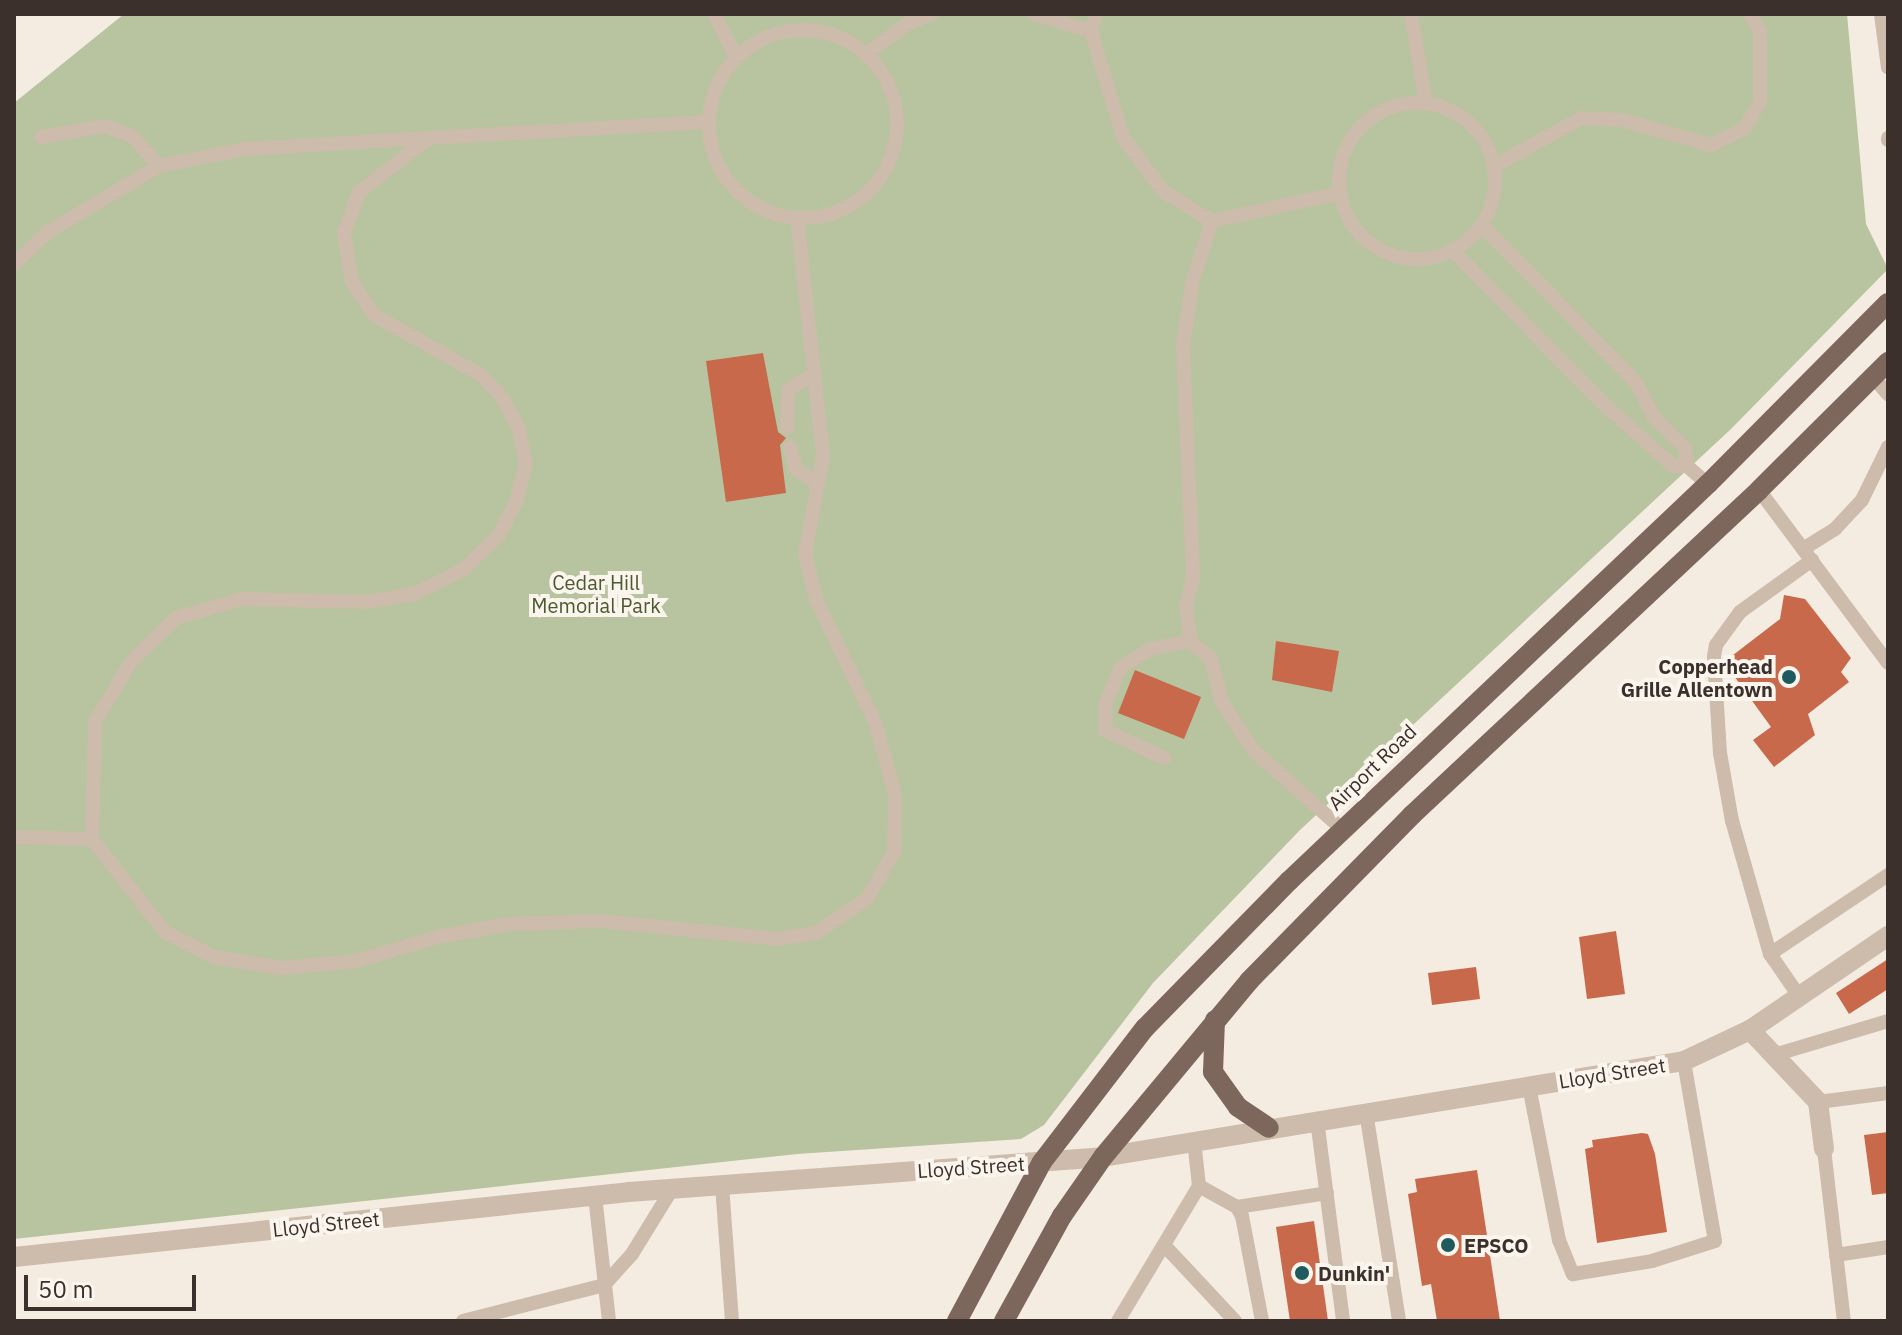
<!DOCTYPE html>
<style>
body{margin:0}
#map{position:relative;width:1902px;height:1335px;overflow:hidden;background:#f4ebe1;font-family:"IBM Plex Sans",sans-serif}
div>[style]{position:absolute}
.green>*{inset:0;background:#b8c4a0}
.building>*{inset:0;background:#c8694b}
.lane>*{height:14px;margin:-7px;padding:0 7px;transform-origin:7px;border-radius:7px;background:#cdbbac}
.lane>.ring{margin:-7px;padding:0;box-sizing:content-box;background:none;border:14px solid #cdbbac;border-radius:50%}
.street>*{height:20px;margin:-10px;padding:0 10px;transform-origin:10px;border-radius:10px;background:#cdbbac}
.primary>*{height:20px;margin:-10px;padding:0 10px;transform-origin:10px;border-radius:10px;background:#7d675c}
.dots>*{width:22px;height:22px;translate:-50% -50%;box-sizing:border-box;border:4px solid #fbf5ee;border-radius:50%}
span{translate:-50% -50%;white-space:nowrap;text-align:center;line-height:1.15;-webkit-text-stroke:8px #fbf5ee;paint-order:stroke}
.park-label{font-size:20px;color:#4a5a2e}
.poi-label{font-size:20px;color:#3b302b;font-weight:700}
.right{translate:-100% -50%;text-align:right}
.left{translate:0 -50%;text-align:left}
.street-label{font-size:20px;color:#3b302b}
.frame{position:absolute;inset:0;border:16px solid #3b302b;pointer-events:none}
.scale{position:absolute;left:24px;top:1275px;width:172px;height:36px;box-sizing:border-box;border:4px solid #3b302b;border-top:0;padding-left:10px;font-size:24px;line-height:28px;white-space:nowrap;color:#3b302b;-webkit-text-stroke:6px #fbf5ee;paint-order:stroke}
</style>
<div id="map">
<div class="green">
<i style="clip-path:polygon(124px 14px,1847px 14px,1866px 224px,1888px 269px,1731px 429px,1300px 830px,1153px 983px,1044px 1125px,1021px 1139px,797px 1154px,14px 1239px,14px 103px)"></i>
</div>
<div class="building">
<i style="clip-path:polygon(763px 353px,778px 432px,786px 438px,780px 445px,786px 493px,726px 502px,706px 361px)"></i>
<i style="clip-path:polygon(1784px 595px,1805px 599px,1851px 658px,1841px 672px,1849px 682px,1808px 714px,1815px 735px,1774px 767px,1753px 740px,1771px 727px,1724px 662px,1780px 619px)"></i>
<i style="clip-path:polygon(1276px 641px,1339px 651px,1332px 692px,1272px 680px)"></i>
<i style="clip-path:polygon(1135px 670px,1201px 697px,1184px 739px,1118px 713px)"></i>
<i style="clip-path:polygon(1616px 931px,1625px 994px,1587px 999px,1579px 937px)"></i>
<i style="clip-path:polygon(1888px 959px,1888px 989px,1849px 1014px,1836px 993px)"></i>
<i style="clip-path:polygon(1476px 967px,1480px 999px,1432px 1005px,1428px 973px)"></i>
<i style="clip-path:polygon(1888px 1132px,1888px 1193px,1872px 1195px,1864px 1135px)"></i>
<i style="clip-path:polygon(1642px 1133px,1648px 1134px,1655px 1154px,1667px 1232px,1597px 1243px,1585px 1149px,1593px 1147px,1592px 1140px)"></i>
<i style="clip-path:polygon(1477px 1170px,1500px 1321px,1437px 1321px,1431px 1284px,1422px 1286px,1408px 1194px,1417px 1192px,1415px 1179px)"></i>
<i style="clip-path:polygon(1314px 1221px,1328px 1321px,1290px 1321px,1276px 1227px)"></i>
</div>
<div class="lane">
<i style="left:714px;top:14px;width:48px;rotate:62.9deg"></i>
<i style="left:1034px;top:14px;width:59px;rotate:16.6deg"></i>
<i style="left:1096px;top:14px;width:18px;rotate:106deg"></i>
<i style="left:1091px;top:31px;width:112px;rotate:73.3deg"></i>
<i style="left:1123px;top:138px;width:68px;rotate:52.8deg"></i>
<i style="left:1164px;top:192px;width:56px;rotate:31.1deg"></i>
<i style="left:1212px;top:221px;width:131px;rotate:-12.3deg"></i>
<i style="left:1411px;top:14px;width:90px;rotate:80.4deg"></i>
<i style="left:1881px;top:14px;width:54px;rotate:82.6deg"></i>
<i class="ring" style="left:709px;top:30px;width:174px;height:174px"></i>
<i style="left:865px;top:55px;width:52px;rotate:-36.4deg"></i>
<i style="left:907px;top:24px;width:27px;rotate:-22deg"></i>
<i class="ring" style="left:1339px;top:103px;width:142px;height:142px"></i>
<i style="left:41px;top:137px;width:65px;rotate:-9.8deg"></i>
<i style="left:105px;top:126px;width:30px;rotate:21deg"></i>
<i style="left:133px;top:137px;width:39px;rotate:48deg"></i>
<i style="left:1888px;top:138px;width:2px;rotate:90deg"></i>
<i style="left:1493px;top:167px;width:101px;rotate:-29.1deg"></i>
<i style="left:1581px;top:118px;width:41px;rotate:2.8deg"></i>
<i style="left:1622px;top:120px;width:92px;rotate:15.7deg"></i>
<i style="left:1711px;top:145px;width:37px;rotate:-26deg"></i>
<i style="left:1744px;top:129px;width:31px;rotate:-59deg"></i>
<i style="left:1760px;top:102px;width:70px;rotate:-90deg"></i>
<i style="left:1760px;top:32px;width:20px;rotate:-117deg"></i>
<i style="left:1212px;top:221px;width:65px;rotate:107.9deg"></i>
<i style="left:1192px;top:283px;width:65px;rotate:98deg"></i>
<i style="left:1183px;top:347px;width:232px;rotate:87.5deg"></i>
<i style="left:1193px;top:579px;width:28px;rotate:105deg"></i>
<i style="left:1186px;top:606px;width:35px;rotate:83deg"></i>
<i style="left:1190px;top:641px;width:28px;rotate:41deg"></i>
<i style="left:1211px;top:659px;width:44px;rotate:75.7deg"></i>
<i style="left:1222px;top:702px;width:57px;rotate:57.1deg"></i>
<i style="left:1253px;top:750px;width:119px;rotate:41.6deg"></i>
<i style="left:1482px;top:225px;width:222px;rotate:45.7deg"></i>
<i style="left:1637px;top:384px;width:36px;rotate:63deg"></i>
<i style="left:1653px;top:416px;width:45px;rotate:45deg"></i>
<i style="left:1685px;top:448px;width:18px;rotate:84deg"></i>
<i style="left:1452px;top:250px;width:222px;rotate:45.4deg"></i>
<i style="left:1608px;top:408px;width:87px;rotate:41.7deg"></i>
<i style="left:1673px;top:466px;width:14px"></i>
<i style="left:1687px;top:466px;width:28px;rotate:41deg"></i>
<i style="left:14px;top:264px;width:47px;rotate:-43.3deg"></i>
<i style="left:48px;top:232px;width:129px;rotate:-30.7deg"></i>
<i style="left:159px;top:166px;width:88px;rotate:-11.2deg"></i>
<i style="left:245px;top:149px;width:184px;rotate:-3.4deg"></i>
<i style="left:1873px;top:377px;width:23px;rotate:49deg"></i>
<i style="left:787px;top:428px;width:38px;rotate:-88deg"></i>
<i style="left:788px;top:390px;width:31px;rotate:-32deg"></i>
<i style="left:790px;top:447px;width:23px;rotate:75deg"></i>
<i style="left:796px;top:469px;width:27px;rotate:34deg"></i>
<i style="left:1759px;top:490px;width:216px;rotate:53.3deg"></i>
<i style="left:1803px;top:549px;width:38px;rotate:-32deg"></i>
<i style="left:1835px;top:529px;width:40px;rotate:-47deg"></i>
<i style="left:1862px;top:500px;width:59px;rotate:-63.9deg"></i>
<i style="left:1164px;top:758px;width:65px;rotate:-154.6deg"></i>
<i style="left:1105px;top:730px;width:27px;rotate:-88deg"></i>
<i style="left:1106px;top:703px;width:38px;rotate:-68deg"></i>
<i style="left:1120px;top:668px;width:36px;rotate:-32deg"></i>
<i style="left:1150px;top:649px;width:41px;rotate:-11.3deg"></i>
<i style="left:14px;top:837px;width:78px;rotate:1.5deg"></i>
<i style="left:92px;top:839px;width:118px;rotate:51.9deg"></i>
<i style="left:165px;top:932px;width:55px;rotate:27deg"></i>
<i style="left:214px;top:957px;width:69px;rotate:9.2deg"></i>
<i style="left:282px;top:968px;width:74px;rotate:-5.4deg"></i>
<i style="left:356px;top:961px;width:85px;rotate:-16.3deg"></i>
<i style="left:438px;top:937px;width:72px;rotate:-10.4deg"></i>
<i style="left:509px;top:924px;width:92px;rotate:-1.9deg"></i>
<i style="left:601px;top:921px;width:177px;rotate:5.8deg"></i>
<i style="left:777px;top:939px;width:39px;rotate:-9deg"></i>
<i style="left:816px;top:933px;width:61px;rotate:-33.7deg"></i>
<i style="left:867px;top:899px;width:54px;rotate:-60.1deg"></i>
<i style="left:894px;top:852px;width:58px;rotate:-89deg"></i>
<i style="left:895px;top:794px;width:75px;rotate:-105.5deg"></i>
<i style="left:875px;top:722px;width:133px;rotate:-115.8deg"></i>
<i style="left:817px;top:602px;width:49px;rotate:-104deg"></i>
<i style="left:805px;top:554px;width:100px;rotate:-79.6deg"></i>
<i style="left:823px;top:456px;width:239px;rotate:-96.2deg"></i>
<i style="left:92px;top:839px;width:117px;rotate:-88.5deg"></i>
<i style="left:95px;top:722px;width:70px;rotate:-59deg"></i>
<i style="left:131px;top:662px;width:63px;rotate:-44.4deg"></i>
<i style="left:176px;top:618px;width:69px;rotate:-16.1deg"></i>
<i style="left:242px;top:599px;width:125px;rotate:1.4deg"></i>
<i style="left:367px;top:602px;width:48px;rotate:-9.7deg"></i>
<i style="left:414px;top:594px;width:56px;rotate:-26.6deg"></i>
<i style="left:464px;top:569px;width:49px;rotate:-44.2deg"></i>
<i style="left:499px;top:535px;width:37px;rotate:-63deg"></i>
<i style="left:516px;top:502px;width:40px;rotate:-75.6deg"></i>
<i style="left:526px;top:463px;width:38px;rotate:-102deg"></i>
<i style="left:518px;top:426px;width:33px;rotate:-119deg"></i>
<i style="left:502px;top:397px;width:30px;rotate:-134deg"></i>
<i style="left:481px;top:375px;width:123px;rotate:-150.7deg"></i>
<i style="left:374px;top:315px;width:40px;rotate:-124deg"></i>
<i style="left:352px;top:282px;width:50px;rotate:-99.3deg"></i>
<i style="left:344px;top:233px;width:44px;rotate:-69.9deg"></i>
<i style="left:359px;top:192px;width:88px;rotate:-37.6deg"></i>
<i style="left:429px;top:138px;width:280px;rotate:-3.3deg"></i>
<i style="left:1770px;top:954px;width:142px;rotate:-33.8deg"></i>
<i style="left:1799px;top:996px;width:51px;rotate:-124.6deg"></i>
<i style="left:1770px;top:954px;width:138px;rotate:-105.9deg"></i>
<i style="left:1732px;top:821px;width:69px;rotate:-100deg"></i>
<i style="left:1720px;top:753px;width:96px;rotate:-93.6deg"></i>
<i style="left:1714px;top:657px;width:12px;rotate:-81deg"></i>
<i style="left:1716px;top:645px;width:41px;rotate:-54deg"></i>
<i style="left:1740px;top:612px;width:89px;rotate:-35.8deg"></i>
<i style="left:1774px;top:1055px;width:119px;rotate:-16.6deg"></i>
<i style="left:1529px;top:1086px;width:157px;rotate:79deg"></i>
<i style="left:1559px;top:1240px;width:37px;rotate:68deg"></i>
<i style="left:1573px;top:1274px;width:80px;rotate:-9.3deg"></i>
<i style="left:1652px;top:1261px;width:66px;rotate:-17.6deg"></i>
<i style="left:1715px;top:1241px;width:183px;rotate:-99.8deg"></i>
<i style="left:1818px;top:1102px;width:71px;rotate:-7.3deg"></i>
<i style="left:1366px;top:1112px;width:212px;rotate:81deg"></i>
<i style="left:1317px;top:1120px;width:203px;rotate:82.6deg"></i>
<i style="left:1824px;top:1149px;width:173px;rotate:83.4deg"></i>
<i style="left:722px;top:1185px;width:136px;rotate:85.8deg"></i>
<i style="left:1199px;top:1186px;width:43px;rotate:28.9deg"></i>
<i style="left:1237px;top:1207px;width:10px;rotate:61deg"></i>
<i style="left:1242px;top:1216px;width:107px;rotate:79.2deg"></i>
<i style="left:595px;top:1196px;width:126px;rotate:83.6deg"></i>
<i style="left:1237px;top:1207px;width:91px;rotate:-8.8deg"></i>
<i style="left:1164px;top:1245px;width:104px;rotate:46.9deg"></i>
<i style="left:1836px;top:1255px;width:53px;rotate:-8.7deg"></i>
<i style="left:463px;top:1321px;width:146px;rotate:-14.3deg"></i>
<i style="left:604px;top:1285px;width:42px;rotate:-47.9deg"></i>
<i style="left:632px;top:1254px;width:76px;rotate:-58.4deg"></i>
<i style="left:1118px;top:1321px;width:157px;rotate:-59deg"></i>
<i style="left:1199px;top:1186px;width:46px;rotate:-96.2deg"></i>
</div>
<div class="street">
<i style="left:1750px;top:1030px;width:99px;rotate:46.6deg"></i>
<i style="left:1818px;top:1102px;width:47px;rotate:82.7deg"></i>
<i style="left:14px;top:1257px;width:618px;rotate:-6.03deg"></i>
<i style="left:629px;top:1192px;width:475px;rotate:-4.2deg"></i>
<i style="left:1103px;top:1157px;width:589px;rotate:-9.38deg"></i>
<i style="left:1684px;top:1061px;width:73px;rotate:-25.2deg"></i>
<i style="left:1750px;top:1030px;width:167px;rotate:-34.3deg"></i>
</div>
<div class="primary">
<i style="left:1215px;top:1020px;width:52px;rotate:92.2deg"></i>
<i style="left:1213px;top:1072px;width:43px;rotate:54.5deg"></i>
<i style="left:1238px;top:1107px;width:37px;rotate:34deg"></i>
<i style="left:957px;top:1321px;width:180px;rotate:-61.9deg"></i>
<i style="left:1042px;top:1162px;width:169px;rotate:-52.5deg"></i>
<i style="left:1145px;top:1028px;width:206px;rotate:-45.6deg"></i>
<i style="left:1289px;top:881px;width:577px;rotate:-43.46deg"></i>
<i style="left:1708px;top:484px;width:255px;rotate:-45.2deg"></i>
<i style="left:1004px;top:1321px;width:120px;rotate:-61.1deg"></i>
<i style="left:1062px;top:1216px;width:72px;rotate:-55.2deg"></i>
<i style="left:1103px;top:1157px;width:229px;rotate:-50.3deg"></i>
<i style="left:1249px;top:981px;width:233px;rotate:-45.5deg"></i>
<i style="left:1412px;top:815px;width:475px;rotate:-43.1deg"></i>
<i style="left:1759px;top:490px;width:182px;rotate:-44.8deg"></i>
</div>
<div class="dots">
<i style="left:1789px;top:677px;background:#1f5a5e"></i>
<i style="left:1448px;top:1245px;background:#1f5a5e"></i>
<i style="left:1302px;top:1273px;background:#1f5a5e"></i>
</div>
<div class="park-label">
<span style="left:596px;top:594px">Cedar Hill<br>Memorial Park</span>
</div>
<div class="poi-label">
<span class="right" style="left:1773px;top:678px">Copperhead<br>Grille Allentown</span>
<span class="left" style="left:1464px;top:1245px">EPSCO</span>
<span class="left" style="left:1318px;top:1273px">Dunkin'</span>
</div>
<div class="street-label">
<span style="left:1372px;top:767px;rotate:-44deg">Airport Road</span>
<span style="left:1612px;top:1073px;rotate:-9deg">Lloyd Street</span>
<span style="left:971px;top:1167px;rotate:-4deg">Lloyd Street</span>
<span style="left:326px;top:1224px;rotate:-6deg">Lloyd Street</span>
</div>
<div class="frame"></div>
<div class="scale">50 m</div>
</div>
